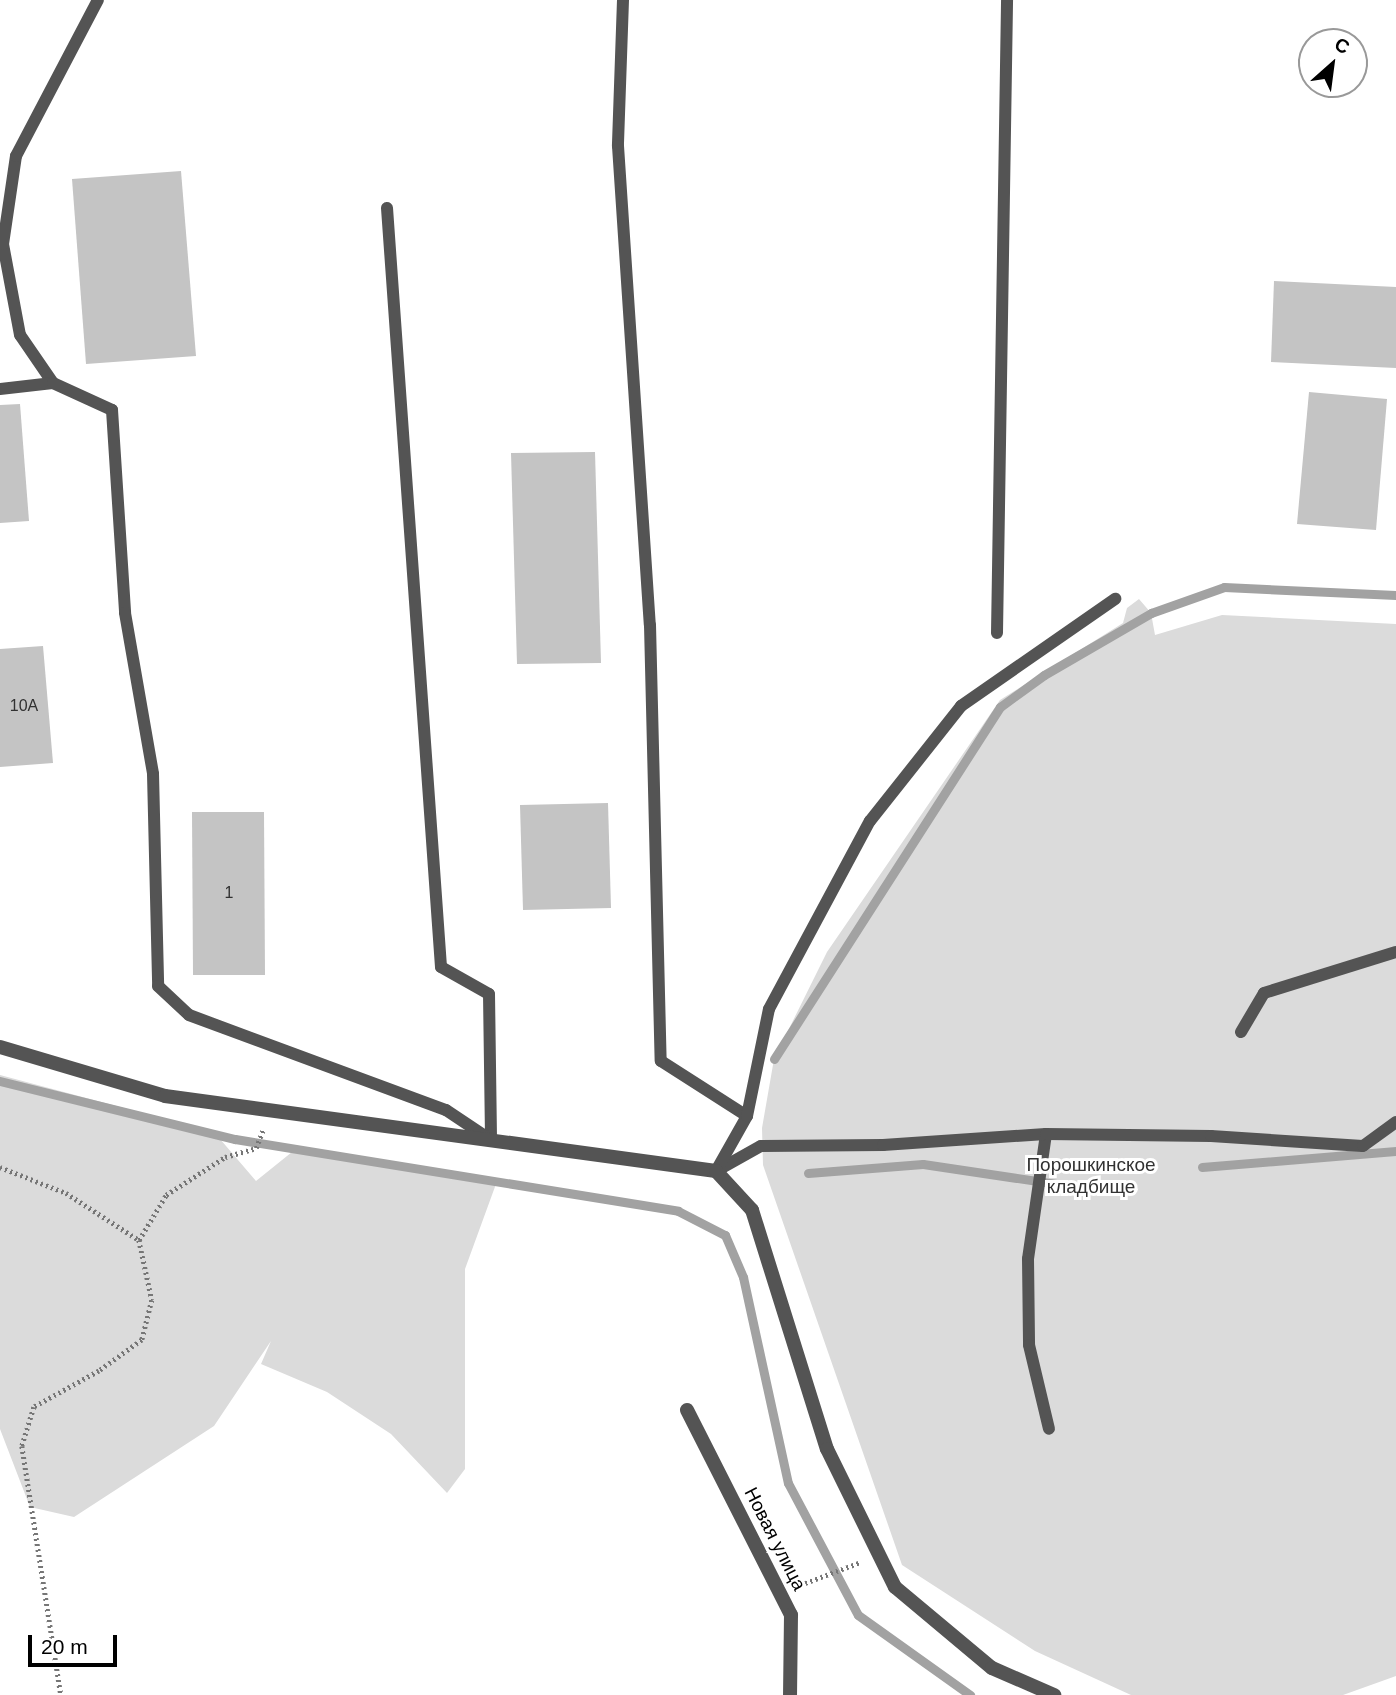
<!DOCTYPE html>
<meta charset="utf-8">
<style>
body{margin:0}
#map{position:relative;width:1396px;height:1695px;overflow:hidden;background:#fff;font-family:Helvetica,sans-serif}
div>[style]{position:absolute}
.green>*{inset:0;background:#dbdbdb}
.stream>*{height:9px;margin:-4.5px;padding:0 4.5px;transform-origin:4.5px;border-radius:4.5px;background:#a2a2a2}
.building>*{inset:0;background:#c4c4c4}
.path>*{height:4.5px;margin-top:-2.25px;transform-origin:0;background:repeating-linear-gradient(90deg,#767676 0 2px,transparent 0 5.5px)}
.lane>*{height:12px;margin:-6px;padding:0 6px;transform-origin:6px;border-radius:6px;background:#545454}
.street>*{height:14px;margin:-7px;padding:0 7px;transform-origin:7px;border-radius:7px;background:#545454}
span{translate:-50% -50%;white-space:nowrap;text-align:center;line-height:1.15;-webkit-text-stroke:6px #fff;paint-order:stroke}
.number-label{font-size:16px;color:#313131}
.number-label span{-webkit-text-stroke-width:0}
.park-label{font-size:19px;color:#323232}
.street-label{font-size:19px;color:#000}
.north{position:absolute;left:1298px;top:28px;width:70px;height:70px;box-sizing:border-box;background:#fff;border:2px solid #999;border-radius:50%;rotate:28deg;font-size:19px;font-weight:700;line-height:28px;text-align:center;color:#000}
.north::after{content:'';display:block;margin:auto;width:24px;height:32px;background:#000;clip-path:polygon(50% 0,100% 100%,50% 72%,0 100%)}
.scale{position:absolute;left:28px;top:1635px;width:89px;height:32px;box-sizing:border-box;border:4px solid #000;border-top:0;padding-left:9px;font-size:21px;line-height:24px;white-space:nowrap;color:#000;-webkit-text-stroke:5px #fff;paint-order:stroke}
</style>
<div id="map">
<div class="green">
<i style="clip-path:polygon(1139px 599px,1151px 613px,1155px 635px,1222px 615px,1396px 624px,1396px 1676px,1343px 1695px,1131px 1695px,1035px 1651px,902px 1565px,763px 1165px,762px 1128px,774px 1059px,827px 952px,1000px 700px,1123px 623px,1127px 608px)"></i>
<i style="clip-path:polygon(0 1075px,214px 1132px,256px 1181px,292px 1152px,496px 1184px,465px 1269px,465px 1469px,447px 1493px,391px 1434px,327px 1392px,261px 1364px,271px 1341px,214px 1426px,74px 1517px,30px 1507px,0 1429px)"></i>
</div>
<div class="stream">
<i style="left:774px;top:1059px;width:418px;rotate:-57.3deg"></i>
<i style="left:1000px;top:707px;width:54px;rotate:-36deg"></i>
<i style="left:1044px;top:675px;width:124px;rotate:-30.1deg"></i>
<i style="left:1151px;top:613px;width:77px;rotate:-19.6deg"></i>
<i style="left:1224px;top:587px;width:172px;rotate:2.7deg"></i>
<i style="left:0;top:1081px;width:242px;rotate:13.9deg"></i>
<i style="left:235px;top:1139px;width:449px;rotate:9.2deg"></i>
<i style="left:678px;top:1211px;width:53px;rotate:27.1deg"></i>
<i style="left:725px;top:1235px;width:46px;rotate:66.8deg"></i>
<i style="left:743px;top:1277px;width:211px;rotate:77.7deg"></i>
<i style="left:788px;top:1483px;width:149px;rotate:62.1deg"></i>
<i style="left:858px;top:1615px;width:138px;rotate:35.5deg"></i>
<i style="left:1202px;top:1167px;width:195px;rotate:-4.7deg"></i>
<i style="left:808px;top:1173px;width:115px;rotate:-4.5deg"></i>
<i style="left:923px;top:1164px;width:143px;rotate:8.5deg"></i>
</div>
<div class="building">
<i style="clip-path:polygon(181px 171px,196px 356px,86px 364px,72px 179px)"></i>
<i style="clip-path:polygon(1274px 281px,1396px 287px,1396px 368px,1271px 362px)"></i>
<i style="clip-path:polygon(1309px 392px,1387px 399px,1376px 530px,1297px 524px)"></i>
<i style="clip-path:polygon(20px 404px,29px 521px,0 523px,0 405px)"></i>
<i style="clip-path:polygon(595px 452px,601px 663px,517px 664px,511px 453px)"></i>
<i style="clip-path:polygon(43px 646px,53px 763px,0 767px,0 649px)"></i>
<i style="clip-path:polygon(608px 803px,611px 908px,523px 910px,520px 805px)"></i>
<i style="clip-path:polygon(192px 812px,264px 812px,265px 975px,193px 975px)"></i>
</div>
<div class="path">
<i style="left:0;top:1167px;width:71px;rotate:21.5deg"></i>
<i style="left:66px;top:1193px;width:87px;rotate:32.8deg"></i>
<i style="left:139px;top:1240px;width:61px;rotate:77.8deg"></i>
<i style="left:152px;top:1300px;width:41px;rotate:104deg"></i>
<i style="left:142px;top:1340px;width:53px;rotate:144.2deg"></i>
<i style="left:99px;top:1371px;width:74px;rotate:151deg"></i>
<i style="left:34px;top:1407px;width:41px;rotate:107.1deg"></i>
<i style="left:22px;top:1446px;width:252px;rotate:81.1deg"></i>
<i style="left:139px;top:1240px;width:52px;rotate:-59deg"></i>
<i style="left:166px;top:1195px;width:70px;rotate:-32.8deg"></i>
<i style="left:225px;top:1157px;width:32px;rotate:-16deg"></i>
<i style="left:256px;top:1148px;width:19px;rotate:-69deg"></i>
<i style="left:800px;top:1585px;width:65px;rotate:-20.7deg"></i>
</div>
<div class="lane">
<i style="left:623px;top:0;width:146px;rotate:92deg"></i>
<i style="left:618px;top:146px;width:480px;rotate:86.2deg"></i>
<i style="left:650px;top:625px;width:436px;rotate:88.6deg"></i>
<i style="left:661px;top:1061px;width:102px;rotate:32.6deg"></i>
<i style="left:387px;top:208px;width:761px;rotate:85.93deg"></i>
<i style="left:441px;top:967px;width:55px;rotate:29.4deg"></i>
<i style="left:489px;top:994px;width:146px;rotate:89.2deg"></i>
<i style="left:53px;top:383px;width:58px;rotate:-124.5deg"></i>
<i style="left:20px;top:335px;width:93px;rotate:-100.6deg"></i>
<i style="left:3px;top:244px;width:89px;rotate:-81.6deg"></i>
<i style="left:16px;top:156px;width:176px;rotate:-62.3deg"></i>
<i style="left:0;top:389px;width:53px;rotate:-6.5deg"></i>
<i style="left:53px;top:383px;width:65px;rotate:24.6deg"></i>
<i style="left:112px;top:410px;width:203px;rotate:86.3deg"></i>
<i style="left:125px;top:613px;width:163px;rotate:80.1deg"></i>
<i style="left:153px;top:774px;width:212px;rotate:88.6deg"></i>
<i style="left:158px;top:986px;width:42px;rotate:43.1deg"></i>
<i style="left:189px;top:1015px;width:274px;rotate:20.3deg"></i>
<i style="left:446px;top:1110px;width:54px;rotate:33.7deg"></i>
<i style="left:997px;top:633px;width:633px;rotate:-89.09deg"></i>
<i style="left:1241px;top:1032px;width:45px;rotate:-59.5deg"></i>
<i style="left:1264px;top:993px;width:138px;rotate:-17.3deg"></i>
<i style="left:1046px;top:1134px;width:126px;rotate:98.2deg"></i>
<i style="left:1028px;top:1259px;width:86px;rotate:89.3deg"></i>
<i style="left:1029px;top:1345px;width:86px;rotate:76.6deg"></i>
<i style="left:718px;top:1170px;width:49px;rotate:-29.2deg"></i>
<i style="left:761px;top:1146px;width:122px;rotate:-0.5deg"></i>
<i style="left:883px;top:1145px;width:163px;rotate:-3.9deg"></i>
<i style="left:1046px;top:1134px;width:165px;rotate:0.7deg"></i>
<i style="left:1211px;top:1136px;width:152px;rotate:3.8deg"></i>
<i style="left:1363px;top:1146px;width:41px;rotate:-36deg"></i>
<i style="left:716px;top:1171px;width:63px;rotate:-60.6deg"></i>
<i style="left:747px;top:1116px;width:109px;rotate:-78.4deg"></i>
<i style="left:769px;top:1009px;width:213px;rotate:-61.8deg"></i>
<i style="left:870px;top:821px;width:147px;rotate:-51.6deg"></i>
<i style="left:961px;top:706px;width:188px;rotate:-34.8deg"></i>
</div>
<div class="street">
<i style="left:0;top:1047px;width:172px;rotate:16.5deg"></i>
<i style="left:165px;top:1096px;width:556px;rotate:7.75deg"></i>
<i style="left:716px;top:1171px;width:53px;rotate:47.3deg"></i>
<i style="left:752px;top:1210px;width:250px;rotate:72.6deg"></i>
<i style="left:827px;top:1449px;width:154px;rotate:63.8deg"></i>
<i style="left:895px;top:1587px;width:126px;rotate:39.9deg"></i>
<i style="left:992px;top:1668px;width:68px;rotate:23.5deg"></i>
<i style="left:687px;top:1410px;width:230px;rotate:63.1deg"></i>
<i style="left:791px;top:1615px;width:80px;rotate:90.7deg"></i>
</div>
<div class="number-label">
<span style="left:24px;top:706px">10А</span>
<span style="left:229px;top:893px">1</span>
</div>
<div class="park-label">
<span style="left:1091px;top:1176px">Порошкинское<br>кладбище</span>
</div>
<div class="street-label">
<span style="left:775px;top:1539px;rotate:63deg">Новая улица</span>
</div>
<div class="north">С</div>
<div class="scale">20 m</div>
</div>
